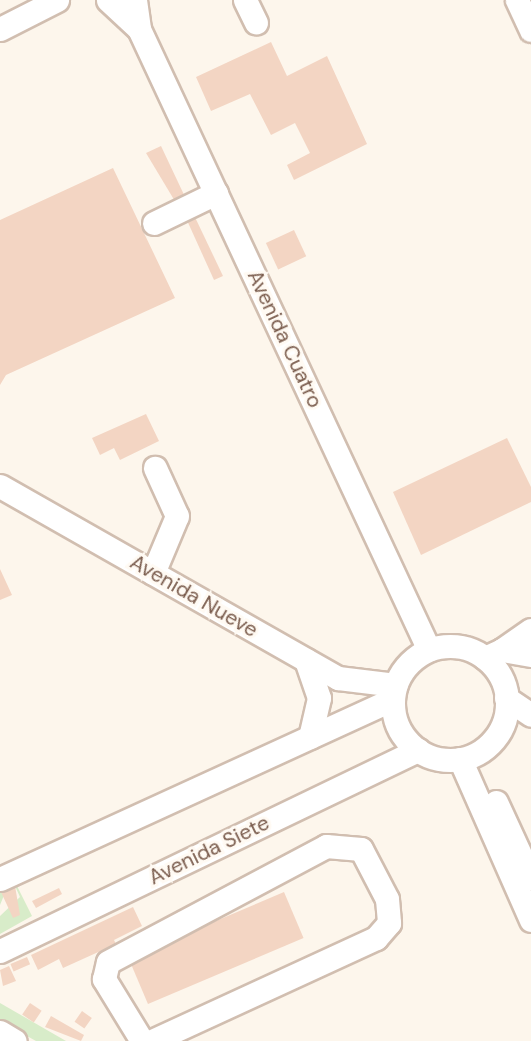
<!DOCTYPE html>
<html>
<head>
<meta charset="utf-8">
<style>
	body { margin:0 }
	#map { position:relative; width:531px; height:1041px; overflow:hidden; background:#fdf6ec; font-family:"DM Sans",sans-serif }
	div>[style] { position:absolute }
	[style*='--x'] { left:calc(var(--x)*1px); top:calc(var(--y)*1px); width:calc(var(--w)*1px); rotate:calc(var(--a)*1deg) }
	.green>* { inset:0; background:#d8ecc9 }
	.building>* { inset:0; background:#f3d5c3; transform-origin:0 0 }
	.roads { filter:drop-shadow(2px 0 #d1beb0) drop-shadow(-2px 0 #d1beb0) drop-shadow(0 2px #d1beb0) drop-shadow(0 -2px #d1beb0) }
	.minor>* { height:23px; margin:-11.5px; padding:0 11.5px; transform-origin:11.5px; border-radius:11.5px; background:#fff }
	.minor>.ring { margin:-11.5px; padding:0; box-sizing:content-box; background:none; border:23px solid #fff; border-radius:50% }
	span { translate:-50% -50%; white-space:nowrap; text-align:center; line-height:1.15; -webkit-text-stroke:6px #fffaf3; paint-order:stroke }
	.street-label { font-size:21px; color:#7a5c4d }
</style>
</head>
<body>
<div id="map">
	<div class="green">
		<div style="clip-path:polygon(16px 884px,32px 916px,0 934px,0 916px,20px 897px,15px 886px,7px 888px,0 905px,0 887px)"></div>
		<div style="clip-path:polygon(0 1003px,66px 1041px,36px 1041px,0 1021px)"></div>
	</div>
	<div class="building">
		<div style="clip-path:polygon(271px 42px,287px 76px,327px 56px,367px 144px,294px 180px,287px 165px,310px 153px,295px 123px,271px 135px,250px 94px,211px 111px,196px 77px)"></div>
		<div style="clip-path:polygon(161px 146px,186px 199px,176px 203px,146px 153px)"></div>
		<div style="clip-path:polygon(113px 168px,175px 298px,6px 375px,0 385px,0 220px)"></div>
		<div style="clip-path:polygon(193px 213px,223px 276px,214px 280px,185px 216px)"></div>
		<div style="left:294px;top:230px;width:29px;height:31px;rotate:65deg"></div>
		<div style="clip-path:polygon(146px 414px,159px 441px,120px 460px,114px 448px,100px 455px,92px 438px)"></div>
		<div style="clip-path:polygon(507px 438px,531px 487px,531px 502px,421px 555px,393px 492px)"></div>
		<div style="clip-path:polygon(0 569px,12px 595px,0 600px)"></div>
		<div style="clip-path:polygon(15px 886px,20px 915px,13px 918px,1px 892px)"></div>
		<div style="clip-path:polygon(59px 888px,62px 894px,36px 908px,32px 901px)"></div>
		<div style="left:284px;top:892px;width:50px;height:169px;rotate:67deg"></div>
		<div style="clip-path:polygon(133px 907px,142px 926px,114px 940px,116px 944px,63px 968px,59px 959px,38px 970px,31px 955px)"></div>
		<div style="left:27px;top:957px;width:8px;height:18px;rotate:67deg"></div>
		<div style="clip-path:polygon(9px 966px,16px 981px,3px 986px,0 970px)"></div>
		<div style="left:30px;top:1003px;width:14px;height:14px;rotate:34deg"></div>
		<div style="left:82px;top:1011px;width:12px;height:13px;rotate:35deg"></div>
		<div style="clip-path:polygon(51px 1016px,84px 1035px,81px 1041px,45px 1027px)"></div>
	</div>
	<div class="roads">
		<div class="minor">
			<div style="--x:108;--y:0;--w:42;--a:43.1"></div>
			<div style="--x:135;--y:0;--w:29;--a:82"></div>
			<div style="--x:139;--y:29;--w:685;--a:64.97"></div>
			<div style="--x:245;--y:0;--w:25;--a:64"></div>
			<div style="--x:517;--y:0;--w:33;--a:65"></div>
			<div style="--x:0;--y:29;--w:64;--a:-27"></div>
			<div style="--x:154;--y:223;--w:69;--a:-25.8"></div>
			<div style="--x:0;--y:486;--w:389;--a:29.6"></div>
			<div style="--x:338;--y:678;--w:58;--a:6.9"></div>
			<div style="--x:153;--y:573;--w:62;--a:-67.2"></div>
			<div style="--x:177;--y:516;--w:53;--a:-114.6"></div>
			<div class="ring" style="left:393px;top:646px;width:91px;height:91px"></div>
			<div style="--x:502;--y:650;--w:35;--a:-35"></div>
			<div style="--x:485;--y:658;--w:19;--a:-25"></div>
			<div style="--x:502;--y:650;--w:29;--a:10"></div>
			<div style="--x:306;--y:660;--w:40;--a:71.1"></div>
			<div style="--x:319;--y:698;--w:40;--a:103"></div>
			<div style="--x:506;--y:698;--w:30;--a:34"></div>
			<div style="--x:460;--y:759;--w:176;--a:66.2"></div>
			<div style="--x:496;--y:802;--w:84;--a:65.3"></div>
			<div style="--x:0;--y:879;--w:432;--a:-24.6"></div>
			<div style="--x:0;--y:951;--w:464;--a:-25.7"></div>
			<div style="--x:0;--y:1032;--w:17;--a:31"></div>
			<div style="--x:142;--y:1041;--w:73;--a:-121.5"></div>
			<div style="--x:104;--y:979;--w:17;--a:-77"></div>
			<div style="--x:108;--y:962;--w:247;--a:-28"></div>
			<div style="--x:326;--y:846;--w:35;--a:5"></div>
			<div style="--x:361;--y:849;--w:56;--a:62.5"></div>
			<div style="--x:387;--y:899;--w:24;--a:85"></div>
			<div style="--x:389;--y:923;--w:20;--a:131"></div>
			<div style="--x:376;--y:938;--w:247;--a:155.3"></div>
		</div>
	</div>
	<div class="street-label">
		<span style="left:285px;top:339px;rotate:65deg">Avenida Cuatro</span>
		<span style="left:194px;top:596px;rotate:30deg">Avenida Nueve</span>
		<span style="left:209px;top:850px;rotate:-26deg">Avenida Siete</span>
	</div>
</div>
</body>
</html>
